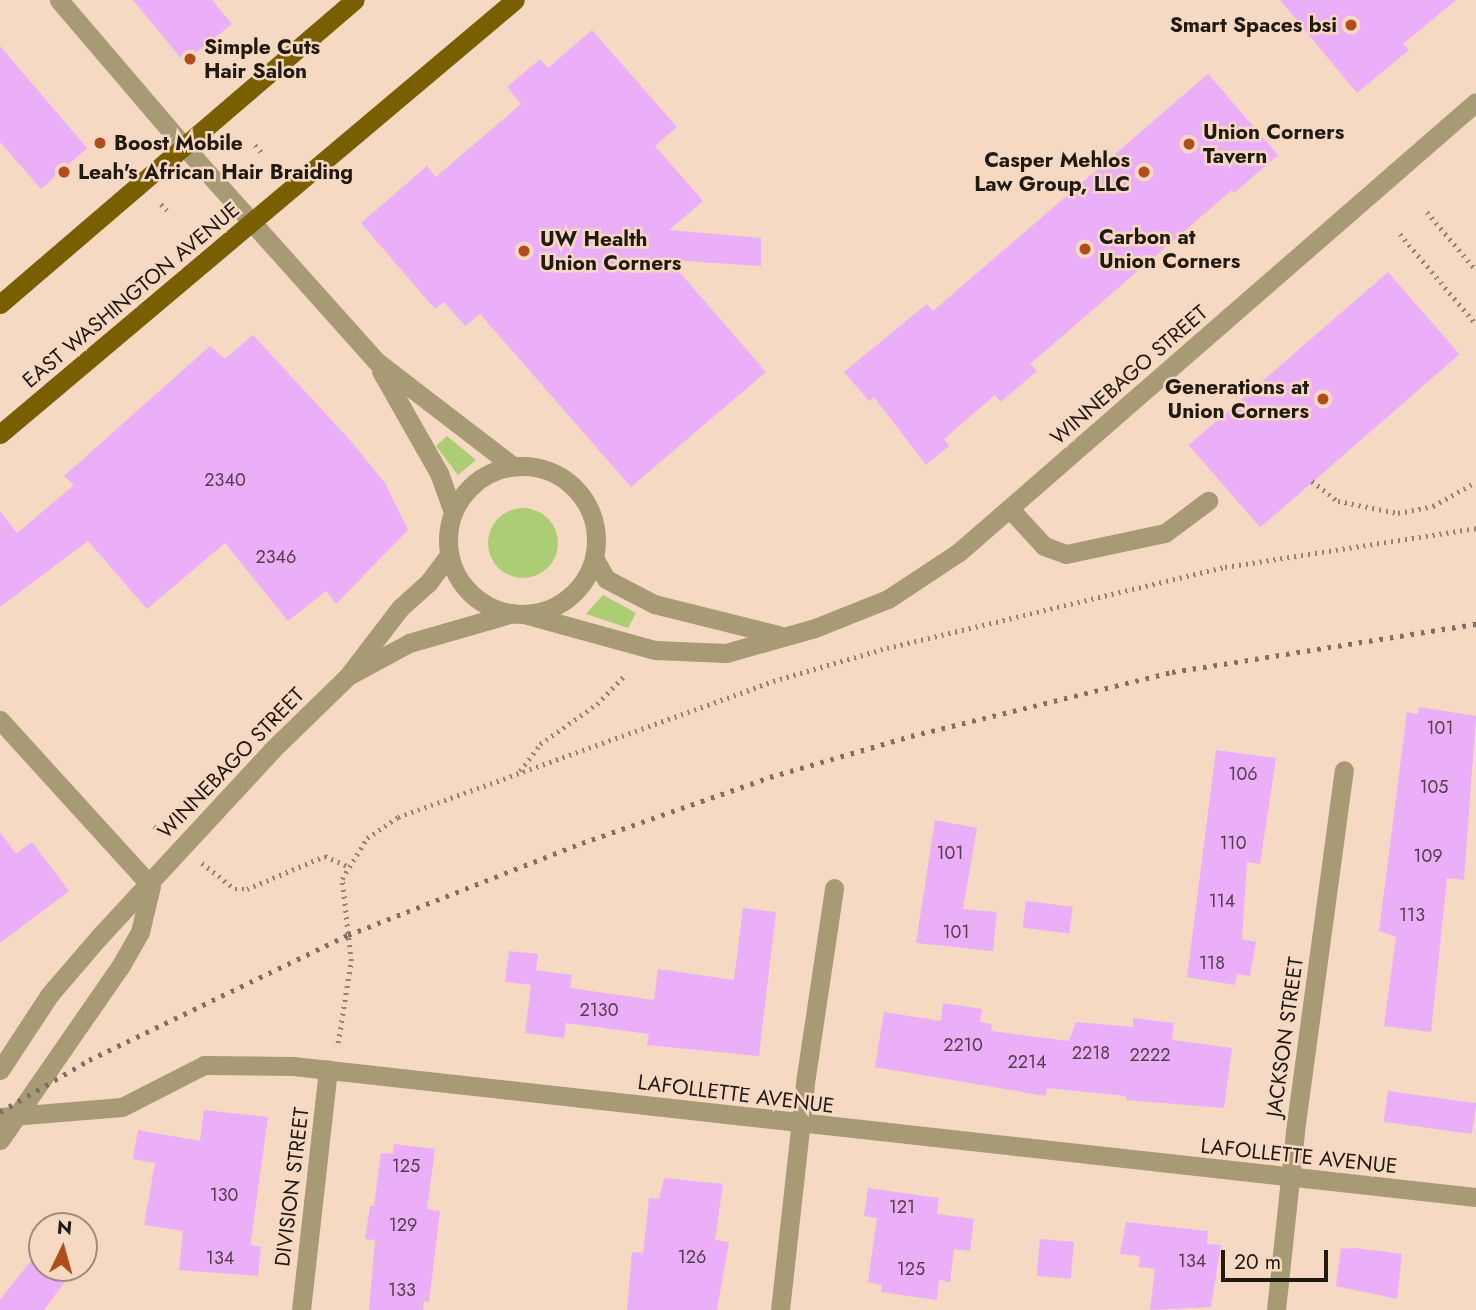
<!DOCTYPE html>
<html>
<head>
<meta charset="utf-8">
<style>
	body { margin:0 }
	#map { position:relative; width:1476px; height:1310px; overflow:hidden; background:#f5d9c3; font-family:Jost,sans-serif }
	div>[style] { position:absolute }
	[style*='--x'] { left:calc(var(--x)*1px); top:calc(var(--y)*1px); width:calc(var(--w)*1px); rotate:calc(var(--a)*1deg) }
	.green>* { inset:0; background:#adcd75 }
	.round { border-radius:50% }
	.building>* { inset:0; background:#ebaef8; transform-origin:0 0 }
	.path>* { height:4.5px; margin-top:-2.25px; transform-origin:0; background:repeating-linear-gradient(90deg,#978374 0 2px,transparent 0 7px) }
	.service>* { height:19px; margin:-9.5px; padding:0 9.5px; transform-origin:9.5px; border-radius:9.5px; background:#a89a74 }
	.minor>* { height:19px; margin:-9.5px; padding:0 9.5px; transform-origin:9.5px; border-radius:9.5px; background:#a89a74 }
	.tertiary>* { height:19px; margin:-9.5px; padding:0 9.5px; transform-origin:9.5px; border-radius:9.5px; background:#a89a74 }
	.tertiary>.ring { margin:-9.5px; padding:0; box-sizing:content-box; background:none; border:19px solid #a89a74; border-radius:50% }
	.primary>* { height:19px; margin:-9.5px; padding:0 9.5px; transform-origin:9.5px; border-radius:9.5px; background:#7a5f00 }
	.rail>* { height:5px; margin-top:-2.5px; transform-origin:0; background:repeating-linear-gradient(90deg,#816f61 0 3.5px,transparent 0 10.5px) }
	.dots>* { width:19px; height:19px; translate:-50% -50%; box-sizing:border-box; border:4px solid #f5d9c3; border-radius:50% }
	span { translate:-50% -50%; white-space:nowrap; text-align:center; line-height:1.15; -webkit-text-stroke:5px #f5d9c3; paint-order:stroke }
	.number-label { font-size:18px; color:#543e4b }
	.number-label span { -webkit-text-stroke-width:0 }
	.poi-label { font-size:21px; color:#221911; font-weight:700 }
	.right { translate:-100% -50%; text-align:right }
	.left { translate:0 -50%; text-align:left }
	.street-label { font-size:21px; color:#221911 }
	.north { position:absolute; left:28px; top:1212px; width:70px; height:70px; box-sizing:border-box; background:#f5d9c3; border:2px solid #a18c7c; border-radius:50%; rotate:5deg; font-size:19px; font-weight:700; line-height:28px; text-align:center; color:#221911 }
	.north::after { content:''; display:block; margin:auto; width:24px; height:32px; background:#b14c1d; clip-path:polygon(50% 0,100% 100%,50% 72%,0 100%) }
	.scale { position:absolute; left:1221px; top:1250px; width:107px; height:32px; box-sizing:border-box; border:4px solid #221911; border-top:0; padding-left:9px; font-size:21px; line-height:24px; white-space:nowrap; color:#221911; -webkit-text-stroke:5px #f5d9c3; paint-order:stroke }
</style>
</head>
<body>
<div id="map">
	<div class="green">
		<div style="clip-path:polygon(447px 436px,476px 460px,458px 475px,436px 446px)"></div>
		<div class="round" style="left:488px;top:508px;width:70px;height:70px"></div>
		<div style="clip-path:polygon(603px 595px,636px 613px,628px 628px,586px 614px)"></div>
	</div>
	<div class="building">
		<div style="clip-path:polygon(133px 0,212px 0,232px 24px,184px 62px)"></div>
		<div style="clip-path:polygon(1280px 0,1456px 0,1403px 44px,1409px 50px,1357px 93px)"></div>
		<div style="clip-path:polygon(592px 30px,677px 127px,655px 146px,703px 201px,669px 230px,761px 238px,761px 266px,669px 260px,766px 372px,631px 487px,480px 314px,465px 326px,444px 302px,435px 309px,361px 223px,427px 166px,436px 177px,521px 104px,507px 87px,540px 59px,548px 68px)"></div>
		<div style="clip-path:polygon(0 46px,87px 148px,41px 189px,0 142px)"></div>
		<div style="clip-path:polygon(1208px 74px,1278px 155px,1234px 193px,1232px 190px,1030px 364px,1037px 371px,1001px 402px,995px 395px,944px 439px,949px 446px,926px 465px,874px 397px,869px 401px,844px 372px,927px 304px,933px 311px)"></div>
		<div style="left:1388px;top:272px;width:109px;height:264px;rotate:49deg"></div>
		<div style="clip-path:polygon(253px 335px,350px 440px,385px 483px,408px 530px,336px 604px,326px 591px,288px 621px,225px 543px,147px 609px,88px 541px,0 607px,0 511px,17px 533px,74px 485px,64px 476px,210px 346px,225px 359px)"></div>
		<div style="clip-path:polygon(1419px 707px,1476px 716px,1464px 880px,1447px 878px,1431px 1032px,1384px 1026px,1396px 937px,1379px 931px,1407px 712px,1418px 714px)"></div>
		<div style="clip-path:polygon(1216px 750px,1276px 758px,1260px 864px,1247px 862px,1242px 939px,1256px 942px,1250px 976px,1237px 974px,1235px 985px,1187px 977px)"></div>
		<div style="clip-path:polygon(935px 820px,977px 828px,963px 909px,997px 912px,993px 951px,916px 943px)"></div>
		<div style="clip-path:polygon(0 832px,16px 854px,32px 842px,69px 891px,0 943px)"></div>
		<div style="left:1026px;top:901px;width:47px;height:27px;rotate:7deg"></div>
		<div style="clip-path:polygon(743px 908px,776px 912px,759px 1056px,647px 1045px,649px 1034px,566px 1023px,564px 1038px,525px 1033px,531px 985px,505px 982px,509px 951px,538px 954px,536px 970px,572px 975px,570px 988px,654px 1000px,658px 969px,734px 980px)"></div>
		<div style="clip-path:polygon(943px 1003px,982px 1009px,980px 1022px,992px 1024px,991px 1031px,1069px 1041px,1076px 1022px,1133px 1027px,1133px 1018px,1174px 1023px,1172px 1040px,1232px 1048px,1224px 1108px,1126px 1100px,1126px 1096px,1047px 1088px,1046px 1096px,875px 1067px,884px 1012px,941px 1021px)"></div>
		<div style="left:1388px;top:1091px;width:89px;height:31px;rotate:8deg"></div>
		<div style="clip-path:polygon(204px 1110px,268px 1117px,251px 1240px,251px 1245px,261px 1247px,258px 1276px,179px 1270px,183px 1231px,144px 1225px,155px 1163px,133px 1159px,138px 1130px,200px 1141px)"></div>
		<div style="clip-path:polygon(394px 1144px,435px 1149px,427px 1209px,440px 1211px,429px 1302px,424px 1301px,423px 1310px,369px 1310px,375px 1240px,365px 1239px,370px 1206px,374px 1206px,381px 1153px,393px 1154px)"></div>
		<div style="clip-path:polygon(664px 1178px,723px 1184px,715px 1240px,729px 1242px,717px 1310px,627px 1310px,632px 1252px,643px 1253px,649px 1198px,659px 1199px)"></div>
		<div style="clip-path:polygon(868px 1188px,939px 1198px,937px 1214px,974px 1219px,970px 1251px,954px 1249px,950px 1282px,939px 1280px,937px 1300px,881px 1292px,882px 1285px,868px 1282px,877px 1218px,864px 1216px)"></div>
		<div style="clip-path:polygon(1126px 1222px,1208px 1231px,1207px 1244px,1221px 1245px,1211px 1307px,1150px 1310px,1155px 1269px,1139px 1267px,1140px 1256px,1120px 1254px)"></div>
		<div style="left:1040px;top:1239px;width:34px;height:37px;rotate:5deg"></div>
		<div style="clip-path:polygon(42px 1247px,42px 1268px,75px 1268px,44px 1310px,0 1310px,0 1300px)"></div>
		<div style="clip-path:polygon(1354px 1248px,1402px 1254px,1397px 1299px,1336px 1286px,1341px 1249px)"></div>
	</div>
	<div class="path">
		<div style="--x:255;--y:145;--w:12;--a:48"></div>
		<div style="--x:161;--y:204;--w:11;--a:45"></div>
		<div style="--x:1427;--y:212;--w:76;--a:49.8"></div>
		<div style="--x:1400;--y:234;--w:118;--a:49.8"></div>
		<div style="--x:1312;--y:481;--w:33;--a:38"></div>
		<div style="--x:1338;--y:501;--w:61;--a:11.3"></div>
		<div style="--x:1398;--y:513;--w:36;--a:-11"></div>
		<div style="--x:1433;--y:506;--w:49;--a:-29.2"></div>
		<div style="--x:520;--y:771;--w:34;--a:-53"></div>
		<div style="--x:540;--y:744;--w:70;--a:-35.1"></div>
		<div style="--x:597;--y:704;--w:40;--a:-46"></div>
		<div style="--x:154;--y:826;--w:10;--a:37"></div>
		<div style="--x:202;--y:863;--w:42;--a:38.2"></div>
		<div style="--x:235;--y:889;--w:12;--a:0"></div>
		<div style="--x:247;--y:889;--w:85;--a:-22.9"></div>
		<div style="--x:325;--y:856;--w:24;--a:24"></div>
		<div style="--x:338;--y:1043;--w:83;--a:-81"></div>
		<div style="--x:351;--y:961;--w:82;--a:-96.3"></div>
		<div style="--x:342;--y:879;--w:48;--a:-58.6"></div>
		<div style="--x:367;--y:838;--w:37;--a:-34"></div>
		<div style="--x:398;--y:817;--w:406;--a:-19.9"></div>
		<div style="--x:780;--y:679;--w:111;--a:-16.2"></div>
		<div style="--x:887;--y:648;--w:348;--a:-13.5"></div>
		<div style="--x:1225;--y:567;--w:254;--a:-8.8"></div>
	</div>
	<div class="service">
		<div style="--x:1010;--y:509;--w:50;--a:47.4"></div>
		<div style="--x:1044;--y:546;--w:23;--a:20"></div>
		<div style="--x:1066;--y:554;--w:101;--a:-12"></div>
		<div style="--x:1165;--y:533;--w:54;--a:-36.7"></div>
	</div>
	<div class="minor">
		<div style="--x:59;--y:0;--w:189;--a:49.5"></div>
		<div style="--x:594;--y:558;--w:24;--a:60"></div>
		<div style="--x:606;--y:579;--w:54;--a:27.5"></div>
		<div style="--x:654;--y:604;--w:128;--a:14"></div>
		<div style="--x:524;--y:614;--w:136;--a:15.4"></div>
		<div style="--x:655;--y:650;--w:71;--a:2.4"></div>
		<div style="--x:726;--y:653;--w:92;--a:-15.7"></div>
		<div style="--x:815;--y:628;--w:79;--a:-21.7"></div>
		<div style="--x:888;--y:599;--w:85;--a:-33.5"></div>
		<div style="--x:959;--y:552;--w:685;--a:-41.04"></div>
		<div style="--x:0;--y:720;--w:224;--a:47.7"></div>
		<div style="--x:0;--y:1117;--w:122;--a:-4.7"></div>
		<div style="--x:122;--y:1107;--w:92;--a:-27.1"></div>
		<div style="--x:204;--y:1065;--w:89;--a:0.6"></div>
		<div style="--x:293;--y:1066;--w:1190;--a:6.32"></div>
		<div style="--x:301;--y:1310;--w:242;--a:-83.6"></div>
		<div style="--x:780;--y:1310;--w:235;--a:-83.7"></div>
		<div style="--x:806;--y:1076;--w:190;--a:-81.5"></div>
		<div style="--x:1276;--y:1310;--w:180;--a:-83.9"></div>
		<div style="--x:1295;--y:1131;--w:364;--a:-82.3"></div>
	</div>
	<div class="tertiary">
		<div style="--x:182;--y:144;--w:291;--a:48.2"></div>
		<div style="--x:376;--y:361;--w:173;--a:37.5"></div>
		<div style="--x:381;--y:371;--w:117;--a:60.4"></div>
		<div style="--x:439;--y:473;--w:41;--a:70.3"></div>
		<div class="ring" style="left:448px;top:466px;width:129px;height:129px"></div>
		<div style="--x:352;--y:674;--w:65;--a:-28.5"></div>
		<div style="--x:409;--y:643;--w:108;--a:-16.1"></div>
		<div style="--x:0;--y:1070;--w:91;--a:-56.7"></div>
		<div style="--x:50;--y:994;--w:75;--a:-49.3"></div>
		<div style="--x:99;--y:937;--w:256;--a:-47.2"></div>
		<div style="--x:273;--y:749;--w:105;--a:-44.2"></div>
		<div style="--x:348;--y:676;--w:86;--a:-52.6"></div>
		<div style="--x:400;--y:608;--w:38;--a:-42"></div>
		<div style="--x:428;--y:583;--w:35;--a:-53"></div>
		<div style="--x:0;--y:1140;--w:211;--a:-55.3"></div>
		<div style="--x:120;--y:967;--w:40;--a:-60.3"></div>
		<div style="--x:140;--y:932;--w:47;--a:-76.6"></div>
	</div>
	<div class="primary">
		<div style="--x:0;--y:304;--w:467;--a:-40.6"></div>
		<div style="--x:0;--y:434;--w:673;--a:-40.12"></div>
	</div>
	<div class="rail">
		<div style="--x:0;--y:1112;--w:103;--a:-30.3"></div>
		<div style="--x:89;--y:1060;--w:288;--a:-25.8"></div>
		<div style="--x:348;--y:935;--w:251;--a:-21.5"></div>
		<div style="--x:582;--y:843;--w:199;--a:-19.3"></div>
		<div style="--x:770;--y:777;--w:147;--a:-16.2"></div>
		<div style="--x:911;--y:736;--w:269;--a:-13.8"></div>
		<div style="--x:1172;--y:672;--w:308;--a:-9"></div>
	</div>
	<div class="dots">
		<div style="left:1351px;top:25px;background:#b14c1d"></div>
		<div style="left:190px;top:59px;background:#b14c1d"></div>
		<div style="left:100px;top:143px;background:#b14c1d"></div>
		<div style="left:1189px;top:144px;background:#b14c1d"></div>
		<div style="left:64px;top:172px;background:#b14c1d"></div>
		<div style="left:1144px;top:172px;background:#b14c1d"></div>
		<div style="left:1085px;top:249px;background:#b14c1d"></div>
		<div style="left:524px;top:251px;background:#b14c1d"></div>
		<div style="left:1323px;top:399px;background:#b14c1d"></div>
	</div>
	<div class="number-label">
		<span style="left:225px;top:480px">2340</span>
		<span style="left:276px;top:557px">2346</span>
		<span style="left:1440px;top:728px">101</span>
		<span style="left:1243px;top:774px">106</span>
		<span style="left:1434px;top:787px">105</span>
		<span style="left:1233px;top:843px">110</span>
		<span style="left:950px;top:853px">101</span>
		<span style="left:1428px;top:856px">109</span>
		<span style="left:1222px;top:901px">114</span>
		<span style="left:1412px;top:915px">113</span>
		<span style="left:956px;top:932px">101</span>
		<span style="left:1212px;top:963px">118</span>
		<span style="left:599px;top:1010px">2130</span>
		<span style="left:963px;top:1045px">2210</span>
		<span style="left:1091px;top:1053px">2218</span>
		<span style="left:1150px;top:1055px">2222</span>
		<span style="left:1027px;top:1062px">2214</span>
		<span style="left:406px;top:1166px">125</span>
		<span style="left:224px;top:1195px">130</span>
		<span style="left:902px;top:1207px">121</span>
		<span style="left:403px;top:1225px">129</span>
		<span style="left:692px;top:1257px">126</span>
		<span style="left:220px;top:1258px">134</span>
		<span style="left:1192px;top:1261px">134</span>
		<span style="left:911px;top:1269px">125</span>
		<span style="left:402px;top:1290px">133</span>
	</div>
	<div class="poi-label">
		<span class="right" style="left:1337px;top:25px">Smart Spaces bsi</span>
		<span class="left" style="left:204px;top:59px">Simple Cuts<br>Hair Salon</span>
		<span class="left" style="left:1203px;top:144px">Union Corners<br>Tavern</span>
		<span class="left" style="left:114px;top:143px">Boost Mobile</span>
		<span class="right" style="left:1130px;top:172px">Casper Mehlos<br>Law Group, LLC</span>
		<span class="left" style="left:78px;top:172px">Leah's African Hair Braiding</span>
		<span class="left" style="left:1099px;top:249px">Carbon at<br>Union Corners</span>
		<span class="left" style="left:540px;top:251px">UW Health<br>Union Corners</span>
		<span class="right" style="left:1309px;top:399px">Generations at<br>Union Corners</span>
	</div>
	<div class="street-label">
		<span style="left:131px;top:295px;rotate:-40deg">EAST WASHINGTON AVENUE</span>
		<span style="left:1129px;top:375px;rotate:-41deg">WINNEBAGO STREET</span>
		<span style="left:231px;top:763px;rotate:-46deg">WINNEBAGO STREET</span>
		<span style="left:1285px;top:1037px;rotate:-82deg">JACKSON STREET</span>
		<span style="left:736px;top:1094px;rotate:7deg">LAFOLLETTE AVENUE</span>
		<span style="left:1299px;top:1156px;rotate:6deg">LAFOLLETTE AVENUE</span>
		<span style="left:292px;top:1187px;rotate:-83deg">DIVISION STREET</span>
	</div>
	<div class="north">N</div>
	<div class="scale">20 m</div>
</div>
</body>
</html>
